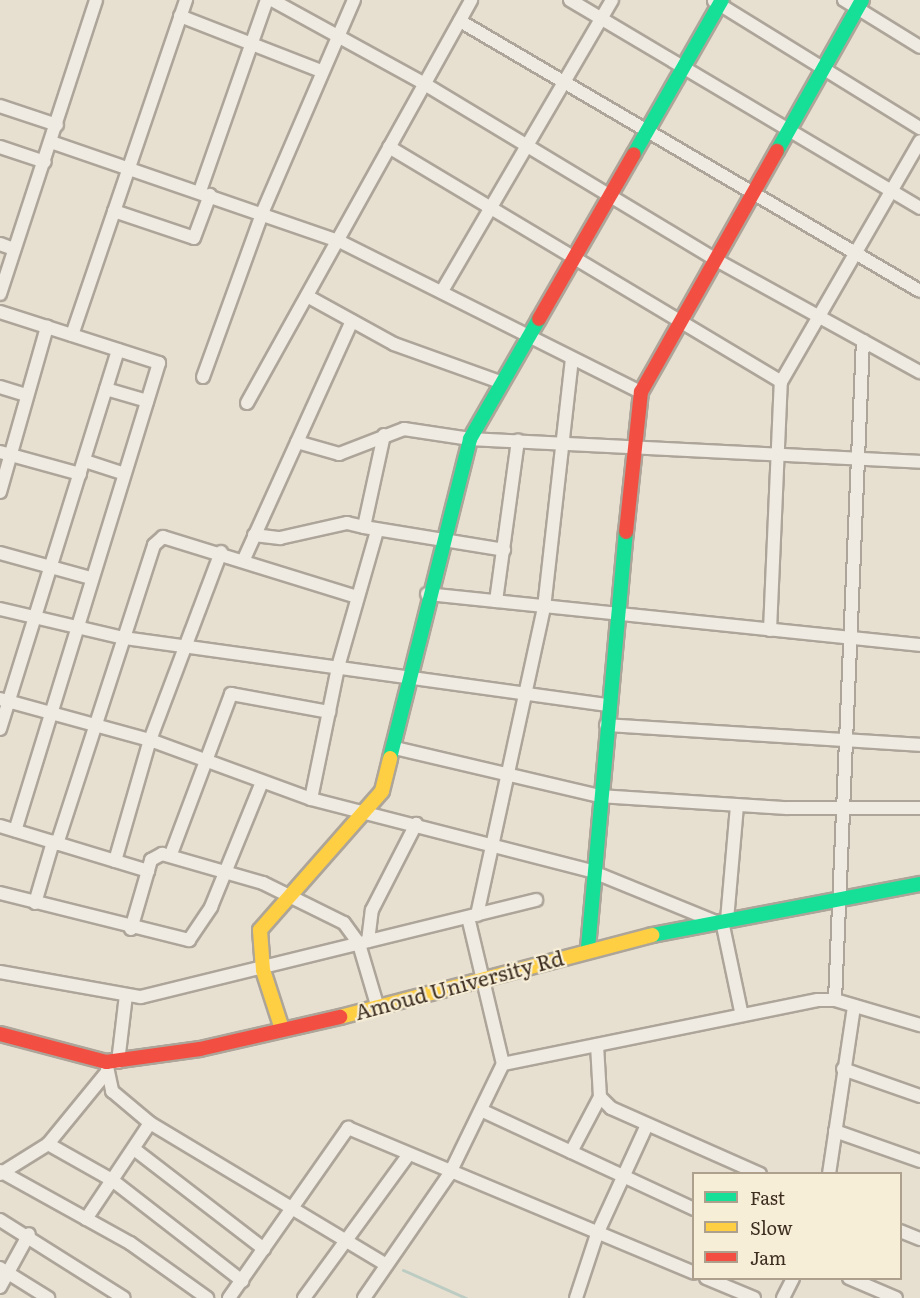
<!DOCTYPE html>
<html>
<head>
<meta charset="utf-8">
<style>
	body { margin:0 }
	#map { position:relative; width:920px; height:1298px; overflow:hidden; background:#e7e0d1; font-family:Literata,serif }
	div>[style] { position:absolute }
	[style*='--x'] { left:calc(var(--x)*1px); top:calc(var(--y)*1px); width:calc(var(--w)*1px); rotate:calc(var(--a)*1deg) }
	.stream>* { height:3px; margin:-1.5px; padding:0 1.5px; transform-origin:1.5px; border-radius:1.5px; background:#bcccc2 }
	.roads { filter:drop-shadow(2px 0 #ada599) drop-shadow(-2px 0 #ada599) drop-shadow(0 2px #ada599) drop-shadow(0 -2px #ada599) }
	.street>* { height:12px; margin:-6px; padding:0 6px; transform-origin:6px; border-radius:6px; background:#efebe3 }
	.fast>* { height:14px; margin:-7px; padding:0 7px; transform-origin:7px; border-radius:7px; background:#16e098 }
	.slow>* { height:14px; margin:-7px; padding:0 7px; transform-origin:7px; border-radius:7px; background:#ffcf43 }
	.jam>* { height:14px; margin:-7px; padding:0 7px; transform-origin:7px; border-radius:7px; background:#f24e42 }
	span { translate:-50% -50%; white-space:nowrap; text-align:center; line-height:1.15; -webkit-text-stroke:4.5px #f7eed8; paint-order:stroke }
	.street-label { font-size:21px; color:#3d2e20 }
	.legend { position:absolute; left:692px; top:1172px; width:210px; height:108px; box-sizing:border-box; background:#f7eed8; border:2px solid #ada18e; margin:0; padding:8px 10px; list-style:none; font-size:18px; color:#3d2e20 }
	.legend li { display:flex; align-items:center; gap:12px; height:30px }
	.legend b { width:30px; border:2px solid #ada18e }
</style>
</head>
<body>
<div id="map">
	<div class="stream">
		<div style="--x:403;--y:1270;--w:69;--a:24"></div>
	</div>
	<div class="roads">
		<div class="street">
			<div style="--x:272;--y:0;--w:172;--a:28.8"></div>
			<div style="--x:423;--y:83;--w:342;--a:31.1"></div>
			<div style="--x:716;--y:260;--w:233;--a:28.8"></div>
			<div style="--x:570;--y:0;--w:407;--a:30.7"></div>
			<div style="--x:844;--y:0;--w:89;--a:31.7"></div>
			<div style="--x:714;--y:1;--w:242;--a:31.7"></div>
			<div style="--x:180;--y:16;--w:151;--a:21.3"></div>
			<div style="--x:460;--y:21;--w:533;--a:30.41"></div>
			<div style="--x:0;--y:106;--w:60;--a:18.4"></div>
			<div style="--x:51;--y:142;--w:305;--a:19"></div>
			<div style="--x:339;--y:241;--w:338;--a:26.6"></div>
			<div style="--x:0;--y:147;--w:47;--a:18.4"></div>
			<div style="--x:389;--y:147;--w:457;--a:30.9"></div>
			<div style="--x:200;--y:191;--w:202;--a:-70.7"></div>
			<div style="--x:114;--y:211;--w:84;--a:18.6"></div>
			<div style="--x:194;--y:238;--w:46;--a:-69.6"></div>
			<div style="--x:0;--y:244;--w:15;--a:20"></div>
			<div style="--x:442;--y:291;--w:337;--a:-59.7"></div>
			<div style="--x:0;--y:294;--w:309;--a:-71.9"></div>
			<div style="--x:307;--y:296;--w:99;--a:28.9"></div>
			<div style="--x:394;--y:344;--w:113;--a:19.7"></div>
			<div style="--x:0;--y:312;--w:167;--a:17.8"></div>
			<div style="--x:159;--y:363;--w:489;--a:107.1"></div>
			<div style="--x:72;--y:335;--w:354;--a:-71.2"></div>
			<div style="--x:203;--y:377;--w:177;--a:-70.1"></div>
			<div style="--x:263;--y:211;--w:230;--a:-66.7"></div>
			<div style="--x:0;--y:387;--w:28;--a:17"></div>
			<div style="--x:106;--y:389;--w:43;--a:16.3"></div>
			<div style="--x:247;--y:403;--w:461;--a:-60.9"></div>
			<div style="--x:384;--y:435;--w:94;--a:102.3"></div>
			<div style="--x:364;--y:527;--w:142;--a:9.3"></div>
			<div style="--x:297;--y:442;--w:44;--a:15.9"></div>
			<div style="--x:339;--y:454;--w:70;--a:-21"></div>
			<div style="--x:404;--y:429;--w:67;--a:8.6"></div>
			<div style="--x:470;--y:439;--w:451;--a:2.9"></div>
			<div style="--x:0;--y:452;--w:83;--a:15.4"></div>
			<div style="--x:85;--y:461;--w:40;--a:18"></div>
			<div style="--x:0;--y:492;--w:172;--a:-74.1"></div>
			<div style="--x:254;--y:535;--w:26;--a:7"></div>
			<div style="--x:280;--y:538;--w:69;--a:-12.6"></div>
			<div style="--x:347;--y:523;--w:17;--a:13"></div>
			<div style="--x:0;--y:553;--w:94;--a:15.4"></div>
			<div style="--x:244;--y:559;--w:261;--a:-65.6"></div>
			<div style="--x:427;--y:594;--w:496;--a:5.9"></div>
			<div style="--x:496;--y:601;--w:162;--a:-82.2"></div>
			<div style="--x:0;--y:609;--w:127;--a:13.2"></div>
			<div style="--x:124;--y:638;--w:98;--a:-72.1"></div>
			<div style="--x:154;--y:545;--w:12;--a:-42"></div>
			<div style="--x:163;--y:537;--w:203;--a:17.2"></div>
			<div style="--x:770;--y:630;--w:248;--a:-87.5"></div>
			<div style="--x:781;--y:382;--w:278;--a:-60"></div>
			<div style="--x:0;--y:699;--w:156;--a:15.3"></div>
			<div style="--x:150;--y:740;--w:171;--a:20.1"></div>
			<div style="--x:311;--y:799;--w:289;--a:14.4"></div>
			<div style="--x:591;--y:871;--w:135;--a:22.2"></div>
			<div style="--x:606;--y:725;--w:315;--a:3.6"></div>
			<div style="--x:0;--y:729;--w:397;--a:-72.7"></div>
			<div style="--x:395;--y:748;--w:210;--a:13.2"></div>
			<div style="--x:599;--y:796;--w:188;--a:3.7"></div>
			<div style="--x:787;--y:808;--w:133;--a:0"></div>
			<div style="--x:311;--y:799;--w:135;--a:-78.4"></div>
			<div style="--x:338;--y:667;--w:141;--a:-74"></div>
			<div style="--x:0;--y:826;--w:155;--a:16.9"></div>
			<div style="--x:57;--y:844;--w:217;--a:-72"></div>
			<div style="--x:124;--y:638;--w:488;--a:7.9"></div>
			<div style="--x:171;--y:854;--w:171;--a:-69.4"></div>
			<div style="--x:231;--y:694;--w:100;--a:10.4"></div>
			<div style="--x:115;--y:861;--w:126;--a:-73.9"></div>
			<div style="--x:150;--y:740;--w:201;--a:-69.3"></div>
			<div style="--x:0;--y:893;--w:195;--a:14"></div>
			<div style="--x:189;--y:940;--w:40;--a:-56"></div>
			<div style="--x:211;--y:907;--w:135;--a:-67.8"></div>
			<div style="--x:35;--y:903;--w:64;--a:-73.6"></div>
			<div style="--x:477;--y:915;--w:314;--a:-77.7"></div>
			<div style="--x:544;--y:608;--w:250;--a:-83.6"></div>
			<div style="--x:727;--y:920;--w:114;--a:-85"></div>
			<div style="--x:722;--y:921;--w:92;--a:78.1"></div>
			<div style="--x:131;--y:929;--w:72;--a:-73.8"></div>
			<div style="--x:151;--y:860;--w:13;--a:-29"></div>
			<div style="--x:162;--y:854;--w:105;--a:16"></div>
			<div style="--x:263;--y:883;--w:90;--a:26.3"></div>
			<div style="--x:344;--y:923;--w:26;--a:54"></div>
			<div style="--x:359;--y:944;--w:67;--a:73.5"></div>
			<div style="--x:368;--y:941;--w:31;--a:-83"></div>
			<div style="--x:372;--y:910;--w:97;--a:-62.9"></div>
			<div style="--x:0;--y:972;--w:143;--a:10.1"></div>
			<div style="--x:141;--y:997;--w:407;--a:-13.8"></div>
			<div style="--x:835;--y:1000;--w:660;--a:-87.57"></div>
			<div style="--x:106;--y:1062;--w:30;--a:78"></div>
			<div style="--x:112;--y:1091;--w:50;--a:40.1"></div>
			<div style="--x:150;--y:1123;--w:274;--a:31"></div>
			<div style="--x:118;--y:1062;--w:67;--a:-83.2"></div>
			<div style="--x:503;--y:1064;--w:321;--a:-11.5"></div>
			<div style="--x:818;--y:1000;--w:17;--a:0"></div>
			<div style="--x:835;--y:1000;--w:89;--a:16.4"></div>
			<div style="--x:843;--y:1069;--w:82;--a:19.3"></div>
			<div style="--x:600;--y:1097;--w:16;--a:45"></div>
			<div style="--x:611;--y:1108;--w:163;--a:23.9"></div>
			<div style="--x:483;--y:1111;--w:233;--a:24.9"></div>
			<div style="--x:835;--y:1131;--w:90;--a:19.4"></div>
			<div style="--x:48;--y:1144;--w:73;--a:29.4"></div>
			<div style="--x:112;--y:1180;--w:165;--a:37.8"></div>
			<div style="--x:134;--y:1149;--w:164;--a:37.6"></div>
			<div style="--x:571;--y:1152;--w:62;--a:-62.2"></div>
			<div style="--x:600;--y:1097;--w:52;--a:-93.3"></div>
			<div style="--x:0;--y:1171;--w:149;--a:29"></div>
			<div style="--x:130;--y:1243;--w:95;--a:35.5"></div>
			<div style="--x:0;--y:1174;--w:57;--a:-32"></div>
			<div style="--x:48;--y:1144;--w:93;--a:-50.7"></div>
			<div style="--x:829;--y:1174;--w:170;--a:-81.5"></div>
			<div style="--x:86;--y:1219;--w:115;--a:-56.3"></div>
			<div style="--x:0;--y:1220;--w:146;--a:32.2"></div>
			<div style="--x:900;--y:1231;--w:22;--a:22"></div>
			<div style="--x:0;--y:1268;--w:57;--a:32"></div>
			<div style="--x:706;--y:1278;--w:52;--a:22.6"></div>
			<div style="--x:849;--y:1278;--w:51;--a:23.1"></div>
			<div style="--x:0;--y:1287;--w:60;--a:-61.3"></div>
			<div style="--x:229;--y:1298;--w:208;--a:-55"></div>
			<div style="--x:348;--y:1128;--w:375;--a:22.7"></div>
			<div style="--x:304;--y:1298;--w:178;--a:-53.9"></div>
			<div style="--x:364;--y:1298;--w:150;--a:-55.4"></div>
			<div style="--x:449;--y:1175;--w:123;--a:-64.1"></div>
			<div style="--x:503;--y:1064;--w:151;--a:-103.4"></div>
			<div style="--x:576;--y:1298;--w:67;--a:-71.8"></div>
			<div style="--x:597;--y:1234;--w:120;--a:-65.4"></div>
			<div style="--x:783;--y:1298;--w:22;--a:-63"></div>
		</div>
		<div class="fast">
			<div style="--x:777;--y:151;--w:173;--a:-60.6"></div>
			<div style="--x:634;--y:154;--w:177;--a:-60.3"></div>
			<div style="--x:390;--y:758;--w:329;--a:-75.9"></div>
			<div style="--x:470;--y:439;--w:138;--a:-60.1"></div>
			<div style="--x:652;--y:935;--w:273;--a:-10.8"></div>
			<div style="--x:588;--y:948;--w:418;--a:-84.8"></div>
		</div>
		<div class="slow">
			<div style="--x:340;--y:1017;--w:323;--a:-14.7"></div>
			<div style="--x:282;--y:1029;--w:62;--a:-107.9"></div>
			<div style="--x:263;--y:970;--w:40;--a:-94.3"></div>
			<div style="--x:260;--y:930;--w:185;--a:-48.7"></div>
			<div style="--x:382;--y:791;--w:34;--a:-76"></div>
		</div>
		<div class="jam">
			<div style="--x:539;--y:319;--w:190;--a:-60.1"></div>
			<div style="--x:626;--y:532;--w:141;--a:-83.9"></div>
			<div style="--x:641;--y:392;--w:277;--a:-60.6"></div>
			<div style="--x:0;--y:1034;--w:110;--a:14.8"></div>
			<div style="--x:106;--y:1062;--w:95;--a:-7.9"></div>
			<div style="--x:200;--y:1049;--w:144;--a:-12.9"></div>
		</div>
	</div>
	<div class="street-label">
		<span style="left:459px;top:984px;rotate:-15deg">Amoud University Rd</span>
	</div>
	<ul class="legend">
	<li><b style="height:8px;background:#16e098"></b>Fast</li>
	<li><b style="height:8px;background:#ffcf43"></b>Slow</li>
	<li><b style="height:8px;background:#f24e42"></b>Jam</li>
	</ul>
</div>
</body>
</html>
